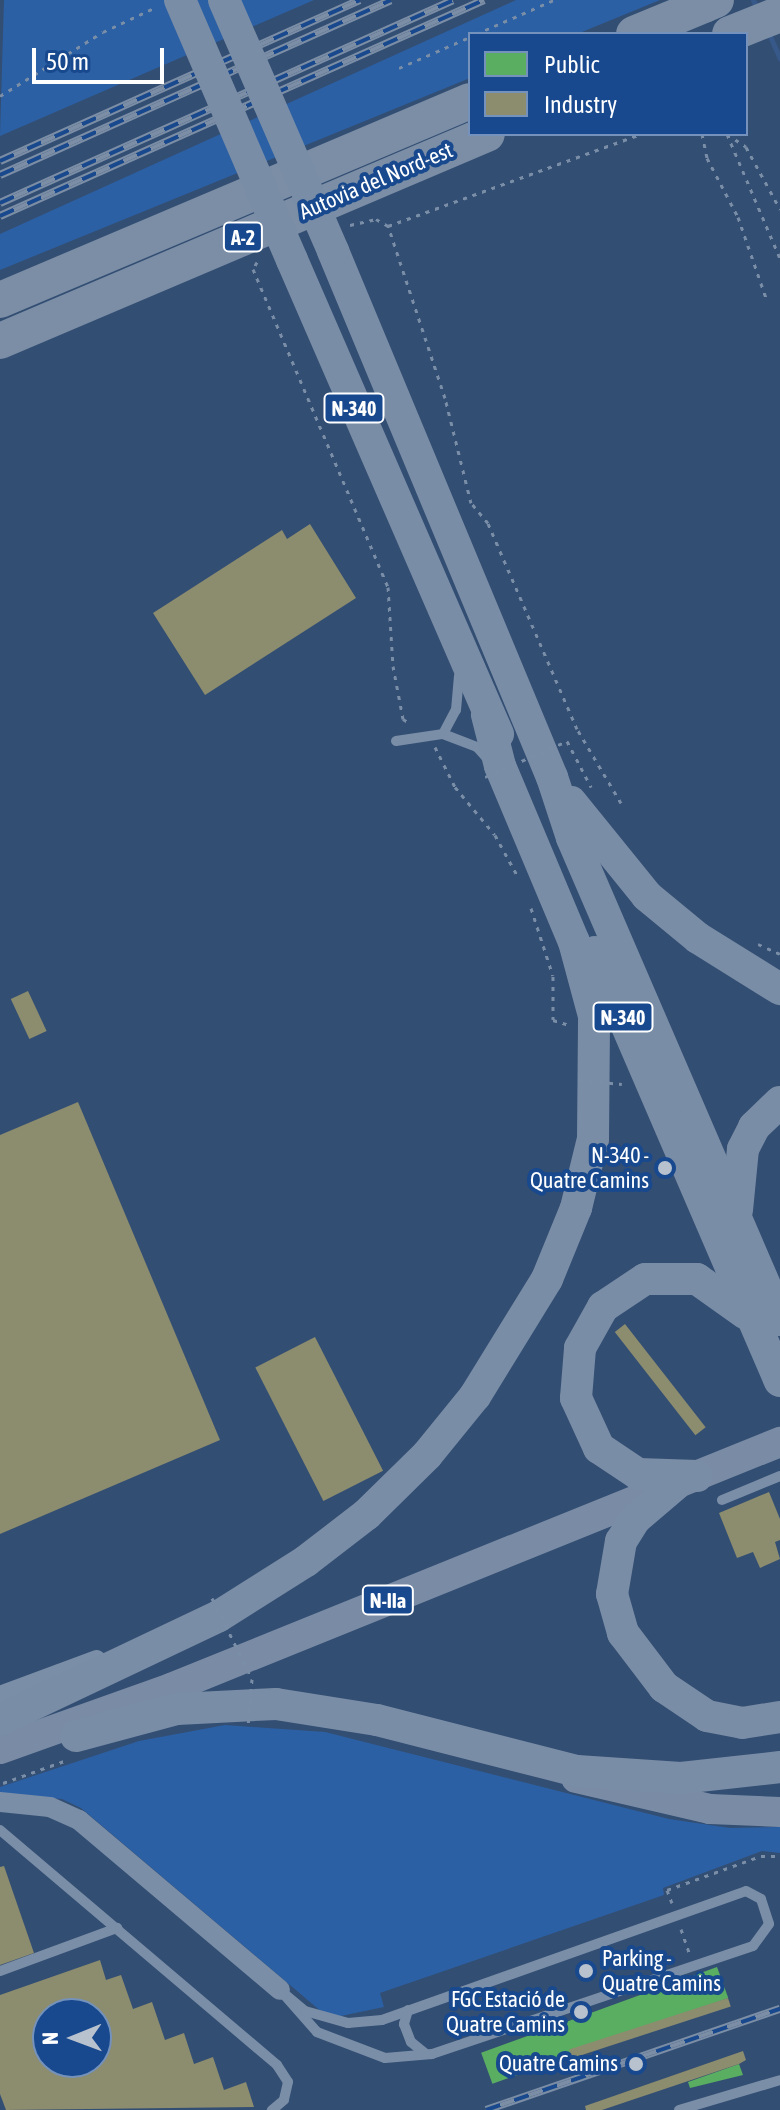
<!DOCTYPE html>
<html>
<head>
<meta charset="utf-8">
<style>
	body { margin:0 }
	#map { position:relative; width:780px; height:2110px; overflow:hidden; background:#334e73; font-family:"Asap Condensed",sans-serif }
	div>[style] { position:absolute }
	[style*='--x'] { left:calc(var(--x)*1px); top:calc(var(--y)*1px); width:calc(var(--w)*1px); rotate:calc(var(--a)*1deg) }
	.green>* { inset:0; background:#2c60a4 }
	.public>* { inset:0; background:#5aae61; transform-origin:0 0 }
	.industry>* { inset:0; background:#8c8c6e; transform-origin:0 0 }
	.stream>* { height:5px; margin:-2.5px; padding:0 2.5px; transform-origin:2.5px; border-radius:2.5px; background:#36598a }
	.path>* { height:3px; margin-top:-1.5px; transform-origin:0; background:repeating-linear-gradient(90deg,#7a8ea7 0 4px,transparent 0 10px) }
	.service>* { height:10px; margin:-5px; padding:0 5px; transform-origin:5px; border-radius:5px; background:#7a8ea7 }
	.minor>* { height:20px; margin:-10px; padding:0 10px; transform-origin:10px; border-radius:10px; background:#7a8ea7 }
	.primary>* { height:30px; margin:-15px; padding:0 15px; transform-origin:15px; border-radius:15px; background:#7a8ca5 }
	.trunk>* { height:32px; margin:-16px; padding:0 16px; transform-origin:16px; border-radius:16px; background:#7a8da6 }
	.motorway>* { height:36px; margin:-18px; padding:0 18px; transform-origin:18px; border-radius:18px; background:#7b8ea6 }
	.rail>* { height:8px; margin-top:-4px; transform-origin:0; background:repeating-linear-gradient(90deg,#18498e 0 15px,#7b8ea6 0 30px); box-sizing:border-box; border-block:2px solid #7b8ea6 }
	.path-bridge>* { height:3px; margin-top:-1.5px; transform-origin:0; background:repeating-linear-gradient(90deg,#7a8ea7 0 4px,transparent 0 10px) }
	.trunk-bridge>* { height:32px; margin:-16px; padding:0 16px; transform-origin:16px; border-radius:16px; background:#7a8da6 }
	.motorway-bridge>* { height:36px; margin:-18px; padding:0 18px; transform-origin:18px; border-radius:18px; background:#7b8ea6 }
	.dots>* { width:22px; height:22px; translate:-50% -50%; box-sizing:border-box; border:4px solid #18498e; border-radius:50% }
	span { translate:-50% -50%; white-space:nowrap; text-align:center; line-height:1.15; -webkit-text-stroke:8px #18498e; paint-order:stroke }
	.shield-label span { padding:2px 6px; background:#18498e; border:2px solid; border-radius:6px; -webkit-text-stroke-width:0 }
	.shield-label { font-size:20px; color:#fff; font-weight:700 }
	.street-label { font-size:22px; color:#fff }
	.poi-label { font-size:22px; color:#fff }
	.right { translate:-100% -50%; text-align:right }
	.left { translate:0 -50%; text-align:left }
	.legend { position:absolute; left:468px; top:32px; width:280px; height:104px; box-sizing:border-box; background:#18498e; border:2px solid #7492bb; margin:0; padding:10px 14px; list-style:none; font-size:24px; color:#fff }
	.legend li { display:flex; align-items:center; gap:16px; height:40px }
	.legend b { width:40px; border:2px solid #7492bb }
	.north { position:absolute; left:32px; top:1998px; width:80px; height:80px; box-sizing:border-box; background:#18498e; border:2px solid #7492bb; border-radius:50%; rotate:269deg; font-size:22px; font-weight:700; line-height:32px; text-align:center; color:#fff }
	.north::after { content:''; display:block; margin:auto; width:28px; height:36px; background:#b8c1ce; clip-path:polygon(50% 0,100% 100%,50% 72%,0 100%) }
	.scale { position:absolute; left:32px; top:48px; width:132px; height:36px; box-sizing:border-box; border:4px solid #fff; border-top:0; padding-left:10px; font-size:24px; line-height:28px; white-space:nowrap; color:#fff; -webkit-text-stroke:6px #18498e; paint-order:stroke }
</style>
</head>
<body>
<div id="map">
	<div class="green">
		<div style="clip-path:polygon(4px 0,314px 0,0 136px)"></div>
		<div style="clip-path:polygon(516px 0,660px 0,577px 34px,470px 34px,470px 78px,0 270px,0 234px)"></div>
		<div style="clip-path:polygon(225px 1725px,325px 1732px,669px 1819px,730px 1828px,780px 1827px,780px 1853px,762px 1851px,663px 1888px,664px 1895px,380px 1993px,384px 2007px,336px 2017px,323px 2013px,81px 1808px,62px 1799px,0 1795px,0 1787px,139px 1741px)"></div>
	</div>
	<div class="public">
		<div style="left:717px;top:1967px;width:33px;height:251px;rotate:70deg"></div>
		<div style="clip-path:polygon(739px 2064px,743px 2075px,690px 2088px,688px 2082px)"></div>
	</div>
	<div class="industry">
		<div style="clip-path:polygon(310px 524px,356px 598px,205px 695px,153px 613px,282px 530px,287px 539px)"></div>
		<div style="left:28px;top:991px;width:44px;height:19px;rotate:65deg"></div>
		<div style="clip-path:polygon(78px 1102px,220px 1440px,0 1534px,0 1135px)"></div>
		<div style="left:625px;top:1324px;width:131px;height:13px;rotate:52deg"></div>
		<div style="left:315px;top:1337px;width:150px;height:67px;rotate:63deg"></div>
		<div style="clip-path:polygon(769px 1492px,780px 1519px,780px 1540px,775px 1542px,780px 1559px,760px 1568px,753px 1552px,737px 1558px,719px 1513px)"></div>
		<div style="clip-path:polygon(4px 1866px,34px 1953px,0 1965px,0 1867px)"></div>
		<div style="clip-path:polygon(evenodd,100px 1960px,106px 1980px,121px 1975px,133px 2009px,152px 2002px,165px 2040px,184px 2033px,194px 2064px,213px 2057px,224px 2090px,246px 2082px,254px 2107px,6px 2110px,0 2094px,0 1995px,100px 1960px,48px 2014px,96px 2014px,96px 2062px,48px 2062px,48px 2014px)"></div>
		<div style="left:728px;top:1998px;width:9px;height:167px;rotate:72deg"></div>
		<div style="clip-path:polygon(743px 2051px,746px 2060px,739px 2064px,602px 2110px,586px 2110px,585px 2106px)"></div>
	</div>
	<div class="stream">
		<div style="--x:753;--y:0;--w:11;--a:63"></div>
		<div style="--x:769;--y:34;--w:27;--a:66"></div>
	</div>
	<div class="path">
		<div style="--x:476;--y:34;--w:85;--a:-23.6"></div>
		<div style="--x:399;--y:68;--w:77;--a:-23.6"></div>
		<div style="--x:0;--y:96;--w:121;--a:-31.9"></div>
		<div style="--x:103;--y:32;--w:59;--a:-25.3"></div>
		<div style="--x:702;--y:134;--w:25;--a:78"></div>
		<div style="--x:707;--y:158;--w:67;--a:62.3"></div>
		<div style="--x:738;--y:217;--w:86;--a:70.9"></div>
		<div style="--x:727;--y:134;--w:135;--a:66.9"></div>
		<div style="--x:727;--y:134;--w:23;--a:34"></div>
		<div style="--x:746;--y:147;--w:71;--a:61.3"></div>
		<div style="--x:350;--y:225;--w:27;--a:-13"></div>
		<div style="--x:376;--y:219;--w:14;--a:30"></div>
		<div style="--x:257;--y:262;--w:8;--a:120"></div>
		<div style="--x:253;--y:269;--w:345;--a:67"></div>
		<div style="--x:388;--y:587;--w:79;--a:86.4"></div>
		<div style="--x:393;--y:666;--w:54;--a:79.3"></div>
		<div style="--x:403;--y:719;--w:9;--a:32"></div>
		<div style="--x:567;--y:741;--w:52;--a:62.4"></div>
		<div style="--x:435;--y:747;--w:45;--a:63.4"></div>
		<div style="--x:455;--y:787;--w:62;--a:50.2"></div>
		<div style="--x:495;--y:835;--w:46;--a:61.2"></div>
		<div style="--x:621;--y:803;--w:86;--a:-120.7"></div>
		<div style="--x:577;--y:729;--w:224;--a:-113.4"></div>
		<div style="--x:488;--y:523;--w:26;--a:-130"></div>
		<div style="--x:471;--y:503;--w:108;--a:-103.9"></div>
		<div style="--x:445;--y:398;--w:181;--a:-108.3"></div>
		<div style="--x:388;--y:226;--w:269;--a:-20"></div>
		<div style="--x:531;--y:908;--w:71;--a:72.1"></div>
		<div style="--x:553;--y:976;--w:44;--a:90"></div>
		<div style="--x:553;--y:1020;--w:17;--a:17"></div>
		<div style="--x:758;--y:944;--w:24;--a:24"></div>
		<div style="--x:3;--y:1783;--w:68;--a:-19.8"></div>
		<div style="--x:672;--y:1903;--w:14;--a:-111"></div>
		<div style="--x:667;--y:1890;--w:100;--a:-19.9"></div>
		<div style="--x:761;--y:1856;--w:19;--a:0"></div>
		<div style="--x:681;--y:1929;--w:24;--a:71"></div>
	</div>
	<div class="service">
		<div style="--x:443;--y:734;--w:27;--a:-62"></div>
		<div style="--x:456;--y:710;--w:34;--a:-85"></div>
		<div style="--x:396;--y:741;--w:48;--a:-8.5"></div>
		<div style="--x:443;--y:734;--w:36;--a:21"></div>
		<div style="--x:477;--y:747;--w:13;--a:48"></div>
		<div style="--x:722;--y:1500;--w:63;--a:-22.5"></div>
		<div style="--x:0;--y:1830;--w:363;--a:40.3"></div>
		<div style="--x:277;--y:2065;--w:20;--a:57"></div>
		<div style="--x:288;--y:2082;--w:18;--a:103"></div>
		<div style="--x:284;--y:2100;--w:16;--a:140"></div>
		<div style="--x:746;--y:1891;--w:17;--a:28"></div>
		<div style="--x:761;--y:1899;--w:26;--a:72"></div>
		<div style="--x:769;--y:1924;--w:27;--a:126"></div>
		<div style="--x:753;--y:1946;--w:339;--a:161.4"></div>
		<div style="--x:432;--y:2054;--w:47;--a:175.1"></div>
		<div style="--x:385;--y:2058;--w:73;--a:-159.1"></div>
		<div style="--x:317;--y:2032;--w:56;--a:-131.4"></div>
		<div style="--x:280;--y:1990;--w:33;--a:40"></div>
		<div style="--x:305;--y:2011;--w:45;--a:15.6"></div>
		<div style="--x:348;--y:2023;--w:34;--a:-5"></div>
		<div style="--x:382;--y:2020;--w:386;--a:-19.5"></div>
		<div style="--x:0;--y:1971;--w:125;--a:-20.2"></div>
		<div style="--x:408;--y:2010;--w:15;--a:106"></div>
		<div style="--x:404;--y:2024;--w:19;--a:69"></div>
		<div style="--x:411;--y:2042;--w:19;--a:39"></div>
		<div style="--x:679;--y:2110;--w:105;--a:-16.5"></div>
	</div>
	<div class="minor">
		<div style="--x:0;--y:1696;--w:103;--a:-20.4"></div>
		<div style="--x:0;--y:1802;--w:50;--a:5.7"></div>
		<div style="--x:50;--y:1807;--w:32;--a:24"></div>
		<div style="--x:79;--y:1820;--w:263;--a:40.2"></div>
	</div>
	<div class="primary">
		<div style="--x:0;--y:1749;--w:182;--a:-19.6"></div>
		<div style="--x:171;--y:1688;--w:657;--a:-22"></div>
		<div style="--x:576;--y:1778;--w:138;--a:13"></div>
		<div style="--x:710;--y:1809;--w:70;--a:2.5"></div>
	</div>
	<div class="trunk">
		<div style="--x:333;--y:251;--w:570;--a:67.4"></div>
		<div style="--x:552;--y:777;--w:64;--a:71.8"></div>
		<div style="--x:572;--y:838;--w:525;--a:66.66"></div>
		<div style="--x:292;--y:260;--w:517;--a:66.51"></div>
		<div style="--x:571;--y:802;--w:121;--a:51"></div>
		<div style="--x:647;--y:896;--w:66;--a:39.5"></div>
		<div style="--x:698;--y:938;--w:97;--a:31.9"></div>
		<div style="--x:595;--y:952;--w:467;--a:66.7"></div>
		<div style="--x:737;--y:1210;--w:61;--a:-84.4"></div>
		<div style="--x:743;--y:1149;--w:25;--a:-63"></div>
		<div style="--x:754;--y:1127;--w:36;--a:-44"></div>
		<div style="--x:697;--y:1476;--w:59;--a:-178.1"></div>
		<div style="--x:638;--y:1474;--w:47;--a:-146.3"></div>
		<div style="--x:599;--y:1448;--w:55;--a:-114.7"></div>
		<div style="--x:576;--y:1398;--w:50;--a:-85.4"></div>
		<div style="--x:580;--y:1348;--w:47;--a:-60.7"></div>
		<div style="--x:603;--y:1307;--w:50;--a:-33.7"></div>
		<div style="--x:645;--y:1279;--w:52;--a:0"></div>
		<div style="--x:697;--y:1279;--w:60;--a:35.5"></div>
		<div style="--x:676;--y:1484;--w:54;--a:139.5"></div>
		<div style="--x:635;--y:1519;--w:26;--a:122"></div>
		<div style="--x:621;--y:1541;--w:54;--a:99.6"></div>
		<div style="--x:612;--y:1594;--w:41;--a:74.2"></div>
		<div style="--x:623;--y:1633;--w:68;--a:52.8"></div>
		<div style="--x:664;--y:1687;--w:52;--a:34"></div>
		<div style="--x:707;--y:1716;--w:36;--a:11"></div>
		<div style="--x:742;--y:1723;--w:38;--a:-9"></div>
		<div style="--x:0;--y:1720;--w:242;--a:-25.4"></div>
		<div style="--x:219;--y:1616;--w:103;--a:-32.3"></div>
		<div style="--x:306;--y:1561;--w:77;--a:-37.6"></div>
		<div style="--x:367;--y:1514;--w:84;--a:-44.5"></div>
		<div style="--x:427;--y:1455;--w:76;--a:-50.9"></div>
		<div style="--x:475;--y:1396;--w:137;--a:-58.4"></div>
		<div style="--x:547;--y:1279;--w:77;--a:-67.8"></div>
		<div style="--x:576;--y:1208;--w:71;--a:-76.2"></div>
		<div style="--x:593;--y:1139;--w:123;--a:-89.5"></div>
		<div style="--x:594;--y:1016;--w:77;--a:-105.1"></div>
		<div style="--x:574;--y:942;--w:191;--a:-112.8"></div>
		<div style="--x:500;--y:766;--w:53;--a:-104.3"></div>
		<div style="--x:76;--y:1736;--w:105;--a:-15"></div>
		<div style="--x:177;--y:1709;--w:99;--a:-2.9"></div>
		<div style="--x:276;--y:1704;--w:102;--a:9"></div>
		<div style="--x:377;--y:1720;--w:206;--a:14.3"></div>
		<div style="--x:577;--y:1771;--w:104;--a:3.9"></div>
		<div style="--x:681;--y:1778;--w:100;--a:-6.3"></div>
	</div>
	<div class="motorway">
		<div style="--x:634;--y:34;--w:76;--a:-22.5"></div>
		<div style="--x:730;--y:34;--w:54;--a:-21.8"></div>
		<div style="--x:0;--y:300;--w:510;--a:-22.95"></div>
		<div style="--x:0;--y:341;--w:529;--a:-23.03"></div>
	</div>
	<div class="rail">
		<div style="--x:0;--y:161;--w:394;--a:-24.1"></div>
		<div style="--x:0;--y:175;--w:428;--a:-24.1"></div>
		<div style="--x:0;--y:203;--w:496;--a:-24.1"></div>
		<div style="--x:0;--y:216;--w:530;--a:-24.05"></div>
		<div style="--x:486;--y:2110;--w:311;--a:-19"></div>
	</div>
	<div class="path-bridge">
		<div style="--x:485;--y:777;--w:90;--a:-23.7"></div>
		<div style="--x:579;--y:1080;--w:43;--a:5.3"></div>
		<div style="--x:212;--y:1598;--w:90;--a:63.7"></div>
		<div style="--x:252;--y:1679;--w:48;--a:94.8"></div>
	</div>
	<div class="trunk-bridge">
		<div style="--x:180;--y:0;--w:283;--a:66.7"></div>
		<div style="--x:224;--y:0;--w:274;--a:66.5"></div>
	</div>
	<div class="motorway-bridge">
		<div style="--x:704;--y:5;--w:13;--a:-23"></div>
	</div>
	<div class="dots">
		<div style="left:665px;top:1168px;background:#b8c1ce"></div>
		<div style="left:586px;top:1971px;background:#b8c1ce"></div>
		<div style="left:581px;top:2012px;background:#b8c1ce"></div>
		<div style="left:636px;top:2064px;background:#b8c1ce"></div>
	</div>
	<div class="shield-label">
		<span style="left:243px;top:237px">A-2</span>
		<span style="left:354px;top:408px">N-340</span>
		<span style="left:623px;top:1017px">N-340</span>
		<span style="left:388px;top:1600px">N-IIa</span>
	</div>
	<div class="street-label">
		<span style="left:376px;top:181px;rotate:-23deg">Autovia del Nord-est</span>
	</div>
	<div class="poi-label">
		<span class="right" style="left:649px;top:1168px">N-340 -<br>Quatre Camins</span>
		<span class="left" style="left:602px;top:1971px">Parking -<br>Quatre Camins</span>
		<span class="right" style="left:565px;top:2012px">FGC Estació de<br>Quatre Camins</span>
		<span class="right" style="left:618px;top:2064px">Quatre Camins</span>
	</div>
	<ul class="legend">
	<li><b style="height:22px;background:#5aae61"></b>Public</li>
	<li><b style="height:22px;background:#8c8c6e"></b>Industry</li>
	</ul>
	<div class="north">N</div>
	<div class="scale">50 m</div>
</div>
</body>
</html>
